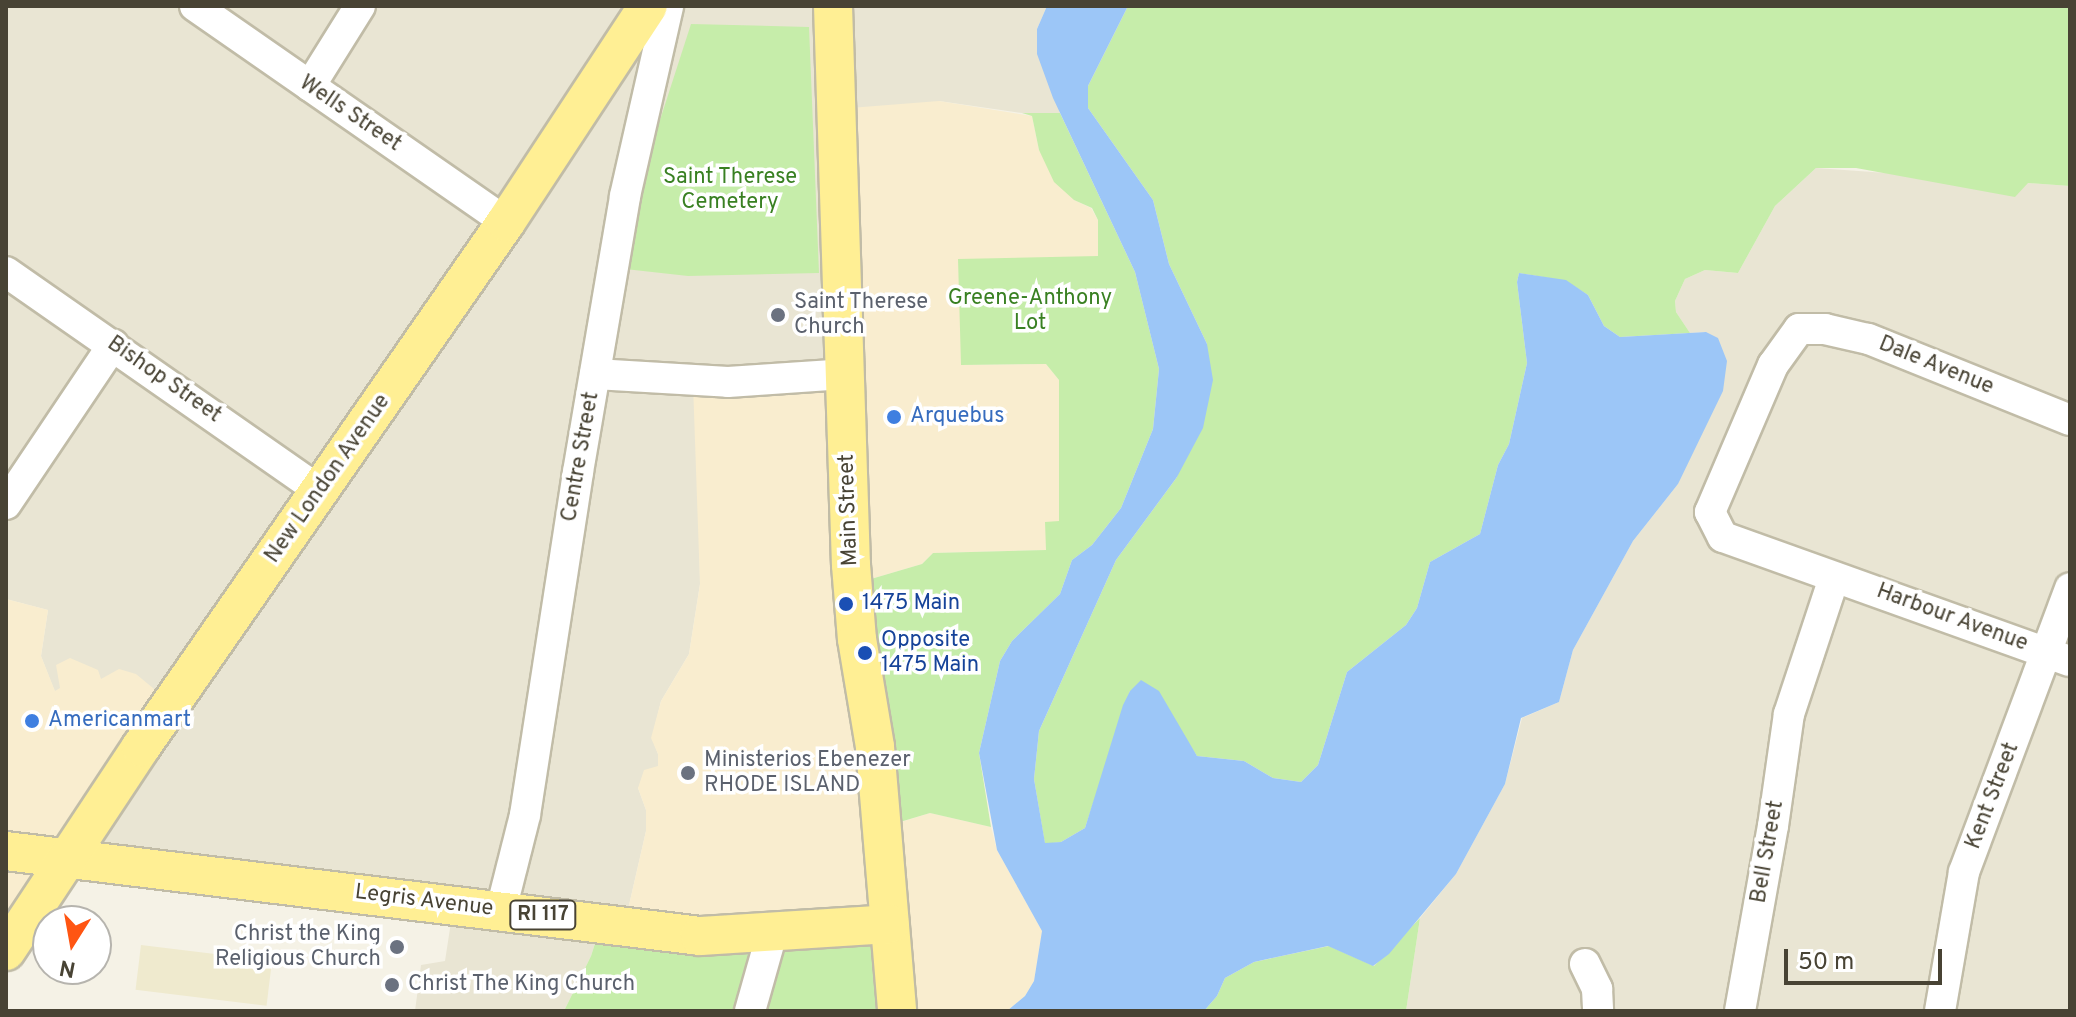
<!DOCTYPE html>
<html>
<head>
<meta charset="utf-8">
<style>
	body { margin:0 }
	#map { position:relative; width:2076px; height:1017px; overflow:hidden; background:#f5f2e6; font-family:Overpass,sans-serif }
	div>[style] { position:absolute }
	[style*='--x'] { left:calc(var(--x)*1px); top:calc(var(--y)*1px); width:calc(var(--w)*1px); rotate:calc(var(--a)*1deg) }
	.residential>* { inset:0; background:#e9e5d3 }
	.commercial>* { inset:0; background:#f9edcf }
	.education>* { inset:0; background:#efeace; transform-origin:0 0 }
	.green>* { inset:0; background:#c6edaa }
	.water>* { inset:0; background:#9cc6f7 }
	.roads { filter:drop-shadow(2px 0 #c1bca7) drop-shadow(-2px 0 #c1bca7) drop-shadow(0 2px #c1bca7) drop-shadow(0 -2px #c1bca7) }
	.minor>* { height:30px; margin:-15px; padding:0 15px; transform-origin:15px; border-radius:15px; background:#fff }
	.major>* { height:38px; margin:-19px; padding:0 19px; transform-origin:19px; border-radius:19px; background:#ffef94 }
	.dots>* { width:22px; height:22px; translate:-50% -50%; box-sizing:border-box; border:4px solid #fff; border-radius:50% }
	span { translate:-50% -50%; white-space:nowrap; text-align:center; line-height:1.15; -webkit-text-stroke:7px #fff; paint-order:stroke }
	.shield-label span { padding:2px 6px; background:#fff; border:2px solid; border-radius:6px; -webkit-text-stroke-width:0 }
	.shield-label { font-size:20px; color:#484334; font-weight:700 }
	.street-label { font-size:22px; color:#484334 }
	.park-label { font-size:22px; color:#398022 }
	.worship-label { font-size:22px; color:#5b616d }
	.left { translate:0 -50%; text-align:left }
	.right { translate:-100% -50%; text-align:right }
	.shop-label { font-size:22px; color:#366cbe }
	.transit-label { font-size:22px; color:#164399 }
	.frame { position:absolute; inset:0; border:8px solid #484334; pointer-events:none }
	.north { position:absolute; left:32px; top:905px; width:80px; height:80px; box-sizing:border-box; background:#fff; border:2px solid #b6b4ae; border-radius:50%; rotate:191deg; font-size:22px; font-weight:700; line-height:32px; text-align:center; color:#484334 }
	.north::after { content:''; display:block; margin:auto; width:28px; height:36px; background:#ff5512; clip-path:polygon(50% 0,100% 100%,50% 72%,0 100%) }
	.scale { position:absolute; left:1784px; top:949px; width:158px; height:36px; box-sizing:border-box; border:4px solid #484334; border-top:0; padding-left:10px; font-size:24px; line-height:28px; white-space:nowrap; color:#484334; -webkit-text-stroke:6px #fff; paint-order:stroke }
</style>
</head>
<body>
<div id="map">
	<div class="residential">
		<div style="clip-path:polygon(6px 6px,616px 6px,638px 19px,647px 6px,1047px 6px,1037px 29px,1060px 113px,1022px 113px,939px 101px,843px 367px,699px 513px,700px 584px,689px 654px,661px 701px,652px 738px,658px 754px,658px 766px,638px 788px,646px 810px,646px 831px,624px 927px,600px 928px,591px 956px,564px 1011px,415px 1011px,421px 965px,445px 961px,453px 909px,71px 858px,100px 680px,55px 692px,41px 656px,48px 610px,6px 599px)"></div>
		<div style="clip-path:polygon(1816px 168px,2070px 186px,2070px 1011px,1406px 1011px,1420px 918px,1456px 874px,1505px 784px,1522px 718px,1559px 702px,1573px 650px,1633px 541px,1678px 484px,1706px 332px,1690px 333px,1676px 312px,1675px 301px,1685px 279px,1705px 270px,1738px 273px,1775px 206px)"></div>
	</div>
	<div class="commercial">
		<div style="clip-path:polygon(939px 101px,1032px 116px,1039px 150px,1074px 200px,1091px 208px,1098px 220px,1098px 257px,961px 365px,1046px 364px,1059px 380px,1059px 521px,1047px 550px,933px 553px,922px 564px,871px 579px,901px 822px,930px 813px,991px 827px,997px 850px,1042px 931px,1034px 981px,1025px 996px,1007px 1011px,897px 1011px,624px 927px,646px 831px,646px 810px,638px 788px,644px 770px,658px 766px,658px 754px,651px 738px,661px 701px,689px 654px,700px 584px,693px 384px,841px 375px,837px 109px)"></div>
		<div style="clip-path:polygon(6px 599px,48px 610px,41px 656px,55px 691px,60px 688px,56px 665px,70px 658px,98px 670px,101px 679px,119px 669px,136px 674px,171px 703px,6px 950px)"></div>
	</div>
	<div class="education">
		<div style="left:141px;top:945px;width:132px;height:45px;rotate:7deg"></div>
	</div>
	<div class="green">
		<div style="clip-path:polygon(1128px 6px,2070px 6px,2070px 186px,2028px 183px,2015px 197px,1856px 168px,1816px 168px,1775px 206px,1738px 273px,1705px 270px,1685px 279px,1675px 301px,1676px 312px,1690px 333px,1620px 337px,1604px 326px,1588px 295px,1566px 281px,1519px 273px,1517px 282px,1527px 363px,1509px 444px,1498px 465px,1480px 534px,1430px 562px,1417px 608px,1406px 625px,1347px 672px,1318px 765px,1301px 782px,1273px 778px,1244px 761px,1197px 756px,1181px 732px,1130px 691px,1085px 828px,1061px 842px,1045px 844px,1034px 779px,1039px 731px,1116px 560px,1177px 477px,1207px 344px,1169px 264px,1153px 200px,1088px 108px,1088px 86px)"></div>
		<div style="clip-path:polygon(691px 24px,809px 27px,819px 273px,688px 276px,625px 269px,650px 151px)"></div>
		<div style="clip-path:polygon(1022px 113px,1060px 113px,1135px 272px,1159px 369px,1153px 429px,1121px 508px,1092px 545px,1072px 560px,1060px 594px,1012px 641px,1000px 661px,979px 753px,991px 827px,930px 813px,900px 822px,875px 644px,871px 579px,922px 564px,933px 553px,1046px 550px,1045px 522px,1059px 521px,1059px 380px,1046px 364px,961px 365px,958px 259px,1098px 256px,1098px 220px,1092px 208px,1074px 200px,1054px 182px,1039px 150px,1032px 116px)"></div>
		<div style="clip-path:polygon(1420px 918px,1406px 1011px,1204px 1011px,1217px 996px,1225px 978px,1254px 962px,1329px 946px,1374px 966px)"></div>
		<div style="clip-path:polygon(884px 927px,897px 1011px,564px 1011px,591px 956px,600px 928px)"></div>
	</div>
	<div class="water">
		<div style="clip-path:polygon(1047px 6px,1128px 6px,1088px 86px,1088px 108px,1153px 200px,1169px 264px,1207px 344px,1213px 380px,1203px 428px,1177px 477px,1116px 560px,1039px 731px,1034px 779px,1045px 843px,1061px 842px,1085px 828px,1123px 705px,1130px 691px,1141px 680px,1159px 691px,1197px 756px,1244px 761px,1273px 778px,1301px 782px,1318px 765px,1347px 672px,1406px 625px,1417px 608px,1430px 562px,1480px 534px,1498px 465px,1509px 444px,1527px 363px,1517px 282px,1519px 273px,1566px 280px,1588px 295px,1604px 326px,1620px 337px,1706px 332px,1718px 338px,1727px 361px,1723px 391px,1678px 484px,1633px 541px,1573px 650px,1559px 702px,1521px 718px,1505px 784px,1456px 874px,1389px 954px,1373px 966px,1328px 946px,1254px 962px,1225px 978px,1217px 996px,1204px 1011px,1007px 1011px,1025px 996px,1034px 981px,1042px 931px,997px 850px,979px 753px,1000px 661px,1012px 641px,1060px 594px,1072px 560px,1092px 545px,1121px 508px,1153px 429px,1159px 369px,1135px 272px,1053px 98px,1037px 54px,1037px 29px)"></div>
	</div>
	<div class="roads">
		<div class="minor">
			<div style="--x:195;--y:6;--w:379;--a:34.8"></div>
			<div style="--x:310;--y:86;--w:94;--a:-58"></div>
			<div style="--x:6;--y:272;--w:381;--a:34.9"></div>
			<div style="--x:595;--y:374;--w:133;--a:3.4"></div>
			<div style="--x:728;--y:382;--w:116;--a:-3.9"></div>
			<div style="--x:2070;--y:420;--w:218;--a:-158.1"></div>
			<div style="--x:1868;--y:339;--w:44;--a:-166.9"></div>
			<div style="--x:1825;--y:329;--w:26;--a:180"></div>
			<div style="--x:1799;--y:329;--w:44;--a:125.8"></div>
			<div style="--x:1773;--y:365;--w:160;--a:113.2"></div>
			<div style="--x:1710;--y:512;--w:28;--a:63"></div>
			<div style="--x:1723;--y:537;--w:368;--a:19.7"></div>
			<div style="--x:6;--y:504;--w:192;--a:-56.1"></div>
			<div style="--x:501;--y:910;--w:98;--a:-75.8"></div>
			<div style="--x:525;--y:815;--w:347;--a:-81.2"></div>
			<div style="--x:578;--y:472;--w:280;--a:-80.3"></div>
			<div style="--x:625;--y:196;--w:195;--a:-77.2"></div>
			<div style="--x:1585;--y:964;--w:28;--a:64"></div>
			<div style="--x:1597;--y:989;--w:22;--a:87"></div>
			<div style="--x:750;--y:1011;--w:81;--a:-74.2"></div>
			<div style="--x:1740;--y:1011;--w:188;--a:-79.9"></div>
			<div style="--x:1773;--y:826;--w:113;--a:-81.9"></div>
			<div style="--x:1789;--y:714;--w:143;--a:-71.7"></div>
			<div style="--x:1940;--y:1011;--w:141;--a:-80.2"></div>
			<div style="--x:1964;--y:872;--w:303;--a:-69.5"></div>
		</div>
		<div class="major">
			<div style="--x:833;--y:6;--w:559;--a:88.16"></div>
			<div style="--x:851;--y:565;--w:74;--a:85.4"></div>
			<div style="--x:857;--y:639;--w:109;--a:80.5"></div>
			<div style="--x:875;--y:747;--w:265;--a:85.2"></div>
			<div style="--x:6;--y:851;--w:699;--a:6.98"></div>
			<div style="--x:700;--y:936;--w:190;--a:-3.6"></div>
			<div style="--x:6;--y:951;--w:245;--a:-56.5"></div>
			<div style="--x:141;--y:747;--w:639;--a:-55.19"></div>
			<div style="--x:506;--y:222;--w:258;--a:-56.7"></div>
		</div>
	</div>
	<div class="dots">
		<div style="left:778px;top:315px;background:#6b7280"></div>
		<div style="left:894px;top:417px;background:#3f7fe0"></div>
		<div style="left:846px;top:604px;background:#1a4fb4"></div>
		<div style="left:865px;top:653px;background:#1a4fb4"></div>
		<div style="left:32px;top:721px;background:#3f7fe0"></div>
		<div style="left:688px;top:773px;background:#6b7280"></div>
		<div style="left:397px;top:947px;background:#6b7280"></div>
		<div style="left:392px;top:985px;background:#6b7280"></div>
	</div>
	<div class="shield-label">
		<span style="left:543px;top:915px">RI 117</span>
	</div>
	<div class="street-label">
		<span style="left:350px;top:114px;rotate:34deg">Wells Street</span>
		<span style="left:1936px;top:366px;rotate:22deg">Dale Avenue</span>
		<span style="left:164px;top:380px;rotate:35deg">Bishop Street</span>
		<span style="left:581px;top:457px;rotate:-80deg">Centre Street</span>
		<span style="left:328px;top:479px;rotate:-55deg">New London Avenue</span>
		<span style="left:849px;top:510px;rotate:-92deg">Main Street</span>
		<span style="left:1952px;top:618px;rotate:20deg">Harbour Avenue</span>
		<span style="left:1993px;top:796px;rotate:-69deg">Kent Street</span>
		<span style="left:1768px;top:852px;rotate:-80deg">Bell Street</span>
		<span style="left:424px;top:901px;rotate:7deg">Legris Avenue</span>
	</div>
	<div class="park-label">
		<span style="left:730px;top:190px">Saint Therese<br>Cemetery</span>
		<span style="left:1030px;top:311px">Greene-Anthony<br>Lot</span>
	</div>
	<div class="worship-label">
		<span class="left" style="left:794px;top:315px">Saint Therese<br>Church</span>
		<span class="left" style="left:704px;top:773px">Ministerios Ebenezer<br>RHODE ISLAND</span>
		<span class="right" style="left:381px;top:947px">Christ the King<br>Religious Church</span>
		<span class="left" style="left:408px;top:985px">Christ The King Church</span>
	</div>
	<div class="shop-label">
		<span class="left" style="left:910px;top:417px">Arquebus</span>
		<span class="left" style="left:48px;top:721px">Americanmart</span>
	</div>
	<div class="transit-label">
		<span class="left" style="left:862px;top:604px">1475 Main</span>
		<span class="left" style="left:881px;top:653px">Opposite<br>1475 Main</span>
	</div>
	<div class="frame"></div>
	<div class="north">N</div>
	<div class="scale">50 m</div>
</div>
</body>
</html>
